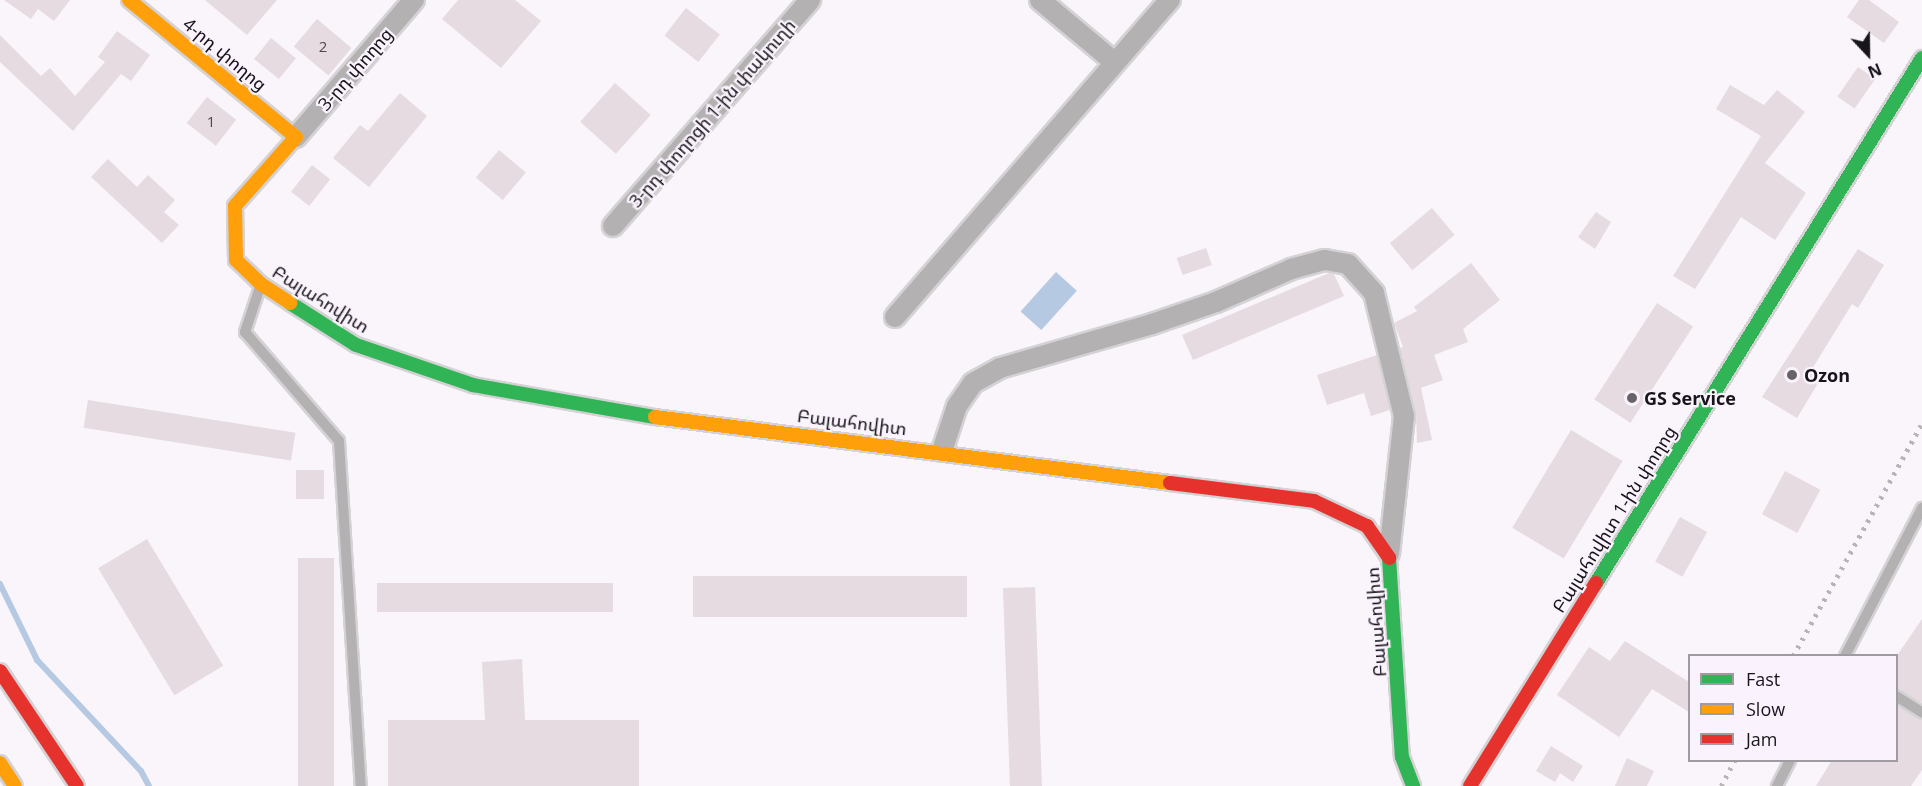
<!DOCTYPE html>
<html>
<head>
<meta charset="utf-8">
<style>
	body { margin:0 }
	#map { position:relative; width:1922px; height:786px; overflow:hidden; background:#f9f5fa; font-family:"Open Sans","Noto Sans Armenian",sans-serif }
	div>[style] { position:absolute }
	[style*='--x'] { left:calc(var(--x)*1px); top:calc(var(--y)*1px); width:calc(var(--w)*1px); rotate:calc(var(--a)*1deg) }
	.water>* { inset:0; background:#b6c9e2; transform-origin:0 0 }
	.stream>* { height:6px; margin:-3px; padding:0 3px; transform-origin:3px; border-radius:3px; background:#b6c9e2 }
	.building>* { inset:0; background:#e5dbe1; transform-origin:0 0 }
	.roads { filter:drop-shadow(2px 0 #d4d2d5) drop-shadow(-2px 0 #d4d2d5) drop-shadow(0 2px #d4d2d5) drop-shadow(0 -2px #d4d2d5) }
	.lane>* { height:10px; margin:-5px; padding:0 5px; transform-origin:5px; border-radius:5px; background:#b3b1b1 }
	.street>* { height:20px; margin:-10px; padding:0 10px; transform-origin:10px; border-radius:10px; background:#b3b1b1 }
	.fast>* { height:14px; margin:-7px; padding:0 7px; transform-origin:7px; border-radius:7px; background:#30b455 }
	.slow>* { height:14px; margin:-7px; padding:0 7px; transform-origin:7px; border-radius:7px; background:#ff9f0a }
	.jam>* { height:14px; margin:-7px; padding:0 7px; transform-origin:7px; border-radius:7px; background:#e5322d }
	.rail>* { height:4.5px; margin-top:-2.25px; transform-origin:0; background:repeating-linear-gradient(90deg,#b6b4b4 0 3px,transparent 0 9px) }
	.dots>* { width:16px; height:16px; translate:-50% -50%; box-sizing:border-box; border:3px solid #faf2fd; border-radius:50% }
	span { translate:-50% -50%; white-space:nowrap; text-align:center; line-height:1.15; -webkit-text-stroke:4.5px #faf2fd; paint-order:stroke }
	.number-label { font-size:15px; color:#4e4a4f }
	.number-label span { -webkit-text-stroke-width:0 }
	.street-label { font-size:18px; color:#18151a }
	.poi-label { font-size:18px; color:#18151a; font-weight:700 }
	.left { translate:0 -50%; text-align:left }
	.legend { position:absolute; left:1688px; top:654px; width:210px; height:108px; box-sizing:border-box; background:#faf2fd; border:2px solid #a09aa2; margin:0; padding:8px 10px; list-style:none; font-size:18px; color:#18151a }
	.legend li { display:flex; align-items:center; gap:12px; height:30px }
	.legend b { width:30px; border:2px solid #a09aa2 }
	.north { position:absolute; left:1838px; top:24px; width:60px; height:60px; -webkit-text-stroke:4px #faf2fd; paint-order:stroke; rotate:158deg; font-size:16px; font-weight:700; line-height:24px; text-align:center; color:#18151a }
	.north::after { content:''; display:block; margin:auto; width:21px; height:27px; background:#18151a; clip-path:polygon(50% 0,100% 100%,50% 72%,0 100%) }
</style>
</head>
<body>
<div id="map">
	<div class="water">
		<div style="left:1056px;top:272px;width:28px;height:53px;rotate:42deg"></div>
	</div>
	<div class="stream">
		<div style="--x:0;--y:584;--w:85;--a:64"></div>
		<div style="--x:37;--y:660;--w:152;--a:46.9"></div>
		<div style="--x:141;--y:771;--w:17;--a:62"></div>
	</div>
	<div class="building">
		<div style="clip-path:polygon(4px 0,70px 0,54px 21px,38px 9px,31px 19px)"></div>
		<div style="clip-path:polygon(205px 0,277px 0,247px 35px)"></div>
		<div style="clip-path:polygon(458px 0,515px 0,541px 21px,501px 68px,442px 19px)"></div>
		<div style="clip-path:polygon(1859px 0,1869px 0,1899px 22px,1884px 43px,1847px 17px)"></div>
		<div style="left:686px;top:8px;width:43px;height:35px;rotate:38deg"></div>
		<div style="left:317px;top:19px;width:45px;height:36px;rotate:40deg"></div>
		<div style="clip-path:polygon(117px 31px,150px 55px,131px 81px,121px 74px,73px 131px,0 62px,0 35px,41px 76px,50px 68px,75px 96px,105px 62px,98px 57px)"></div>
		<div style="left:271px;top:38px;width:32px;height:27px;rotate:39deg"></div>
		<div style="left:1858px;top:67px;width:21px;height:36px;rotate:35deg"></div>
		<div style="left:615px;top:83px;width:48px;height:52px;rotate:42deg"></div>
		<div style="clip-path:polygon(1730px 85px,1764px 105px,1777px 90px,1805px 112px,1765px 163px,1806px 193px,1775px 240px,1741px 217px,1695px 289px,1673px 276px,1761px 136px,1716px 109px)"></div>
		<div style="clip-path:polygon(400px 93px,427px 116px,369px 187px,333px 158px,360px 125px,368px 131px)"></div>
		<div style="left:207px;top:97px;width:37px;height:33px;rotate:38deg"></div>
		<div style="left:499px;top:150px;width:35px;height:36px;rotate:40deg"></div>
		<div style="clip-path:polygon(108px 159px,137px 187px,148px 175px,175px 200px,164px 212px,179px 225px,162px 243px,91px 177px)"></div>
		<div style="left:312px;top:165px;width:23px;height:34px;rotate:38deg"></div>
		<div style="left:1432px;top:208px;width:35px;height:55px;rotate:50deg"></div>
		<div style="clip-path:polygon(1596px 212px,1611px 222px,1595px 249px,1578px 237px)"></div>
		<div style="left:1206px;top:248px;width:18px;height:31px;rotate:71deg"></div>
		<div style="clip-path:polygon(1858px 249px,1884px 265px,1858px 308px,1852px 304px,1812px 369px,1823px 375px,1797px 418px,1762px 397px)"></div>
		<div style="clip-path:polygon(1471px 263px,1500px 300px,1463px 329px,1468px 342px,1434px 355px,1443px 380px,1421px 388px,1432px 440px,1417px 443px,1416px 413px,1400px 348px,1403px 347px,1394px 323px,1417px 311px,1414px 307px)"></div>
		<div style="clip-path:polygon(1329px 273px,1334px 274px,1344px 296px,1193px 360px,1182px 335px)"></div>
		<div style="left:1657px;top:303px;width:43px;height:115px;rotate:33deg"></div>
		<div style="clip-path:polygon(1377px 355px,1390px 410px,1371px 416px,1364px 393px,1327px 405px,1317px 375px)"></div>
		<div style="left:88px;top:400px;width:210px;height:28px;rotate:9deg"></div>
		<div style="left:1571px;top:430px;width:60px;height:114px;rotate:31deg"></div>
		<div style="left:296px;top:470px;width:28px;height:29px"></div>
		<div style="left:1785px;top:471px;width:40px;height:49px;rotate:28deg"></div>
		<div style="left:1680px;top:517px;width:31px;height:51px;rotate:29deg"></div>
		<div style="left:147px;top:539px;width:148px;height:57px;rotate:59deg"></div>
		<div style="left:298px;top:558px;width:36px;height:228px"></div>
		<div style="left:693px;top:576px;width:274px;height:41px"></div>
		<div style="left:613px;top:583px;width:29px;height:236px;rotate:90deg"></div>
		<div style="left:1035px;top:587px;width:199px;height:32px;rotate:88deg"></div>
		<div style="clip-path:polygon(1922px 619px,1922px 703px,1896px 689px,1896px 657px)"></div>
		<div style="clip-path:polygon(1625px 641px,1689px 682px,1689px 712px,1652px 689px,1619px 737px,1557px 695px,1589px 647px,1610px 661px)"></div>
		<div style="clip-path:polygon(522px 659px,525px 720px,639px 720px,639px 786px,388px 786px,388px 720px,485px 720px,482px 662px)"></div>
		<div style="clip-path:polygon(1896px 705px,1922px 719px,1922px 770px,1911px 786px,1816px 786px,1832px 760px,1896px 760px)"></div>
		<div style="clip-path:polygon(1551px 746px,1583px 766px,1573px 782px,1560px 773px,1555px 782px,1536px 771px)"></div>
		<div style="clip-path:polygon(1627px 758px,1654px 771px,1647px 786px,1615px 786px)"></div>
	</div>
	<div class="roads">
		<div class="lane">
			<div style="--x:261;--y:284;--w:51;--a:108.4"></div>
			<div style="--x:245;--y:332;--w:144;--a:49.2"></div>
			<div style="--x:339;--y:441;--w:346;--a:86.4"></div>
			<div style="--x:1845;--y:656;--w:167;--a:-62.5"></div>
			<div style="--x:1896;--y:696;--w:31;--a:32"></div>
			<div style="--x:1777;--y:786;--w:29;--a:-63"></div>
		</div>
		<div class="street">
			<div style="--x:1040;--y:0;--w:95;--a:39.9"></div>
			<div style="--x:296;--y:137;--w:181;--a:-49.3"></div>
			<div style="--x:613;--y:226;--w:300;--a:-48.9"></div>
			<div style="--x:895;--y:317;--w:420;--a:-49.1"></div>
			<div style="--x:942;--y:451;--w:47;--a:-71.6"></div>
			<div style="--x:957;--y:406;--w:28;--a:-55"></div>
			<div style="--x:973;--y:383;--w:31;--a:-29"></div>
			<div style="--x:1000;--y:368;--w:158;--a:-16.1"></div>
			<div style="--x:1152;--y:324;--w:68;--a:-19"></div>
			<div style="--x:1216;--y:302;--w:82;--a:-23.7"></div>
			<div style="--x:1291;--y:269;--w:35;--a:-15"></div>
			<div style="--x:1325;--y:260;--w:23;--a:10"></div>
			<div style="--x:1348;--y:264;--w:39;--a:48"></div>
			<div style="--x:1374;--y:293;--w:127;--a:76.3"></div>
			<div style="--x:1404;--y:416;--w:138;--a:96.2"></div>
		</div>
		<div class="fast">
			<div style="--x:290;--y:303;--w:78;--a:32.5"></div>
			<div style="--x:356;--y:345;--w:124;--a:18.9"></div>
			<div style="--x:473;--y:385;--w:185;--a:10"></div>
			<div style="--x:1389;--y:558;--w:199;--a:86.3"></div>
			<div style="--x:1402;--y:757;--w:31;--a:69"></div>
			<div style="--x:1596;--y:583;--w:618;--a:-58.16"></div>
		</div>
		<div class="slow">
			<div style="--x:129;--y:0;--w:216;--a:39.4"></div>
			<div style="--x:296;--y:137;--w:92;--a:131.5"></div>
			<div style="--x:235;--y:206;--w:54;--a:88.9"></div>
			<div style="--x:236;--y:260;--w:35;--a:44"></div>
			<div style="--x:261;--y:284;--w:35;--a:33"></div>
			<div style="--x:655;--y:417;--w:519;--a:7.3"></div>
			<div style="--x:0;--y:763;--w:27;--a:57"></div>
		</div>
		<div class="jam">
			<div style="--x:1170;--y:483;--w:145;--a:7.1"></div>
			<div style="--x:1314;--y:501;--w:59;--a:25.3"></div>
			<div style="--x:1367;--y:526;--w:39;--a:55"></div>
			<div style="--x:0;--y:671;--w:138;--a:56.2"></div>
			<div style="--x:1470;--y:786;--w:239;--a:-58.2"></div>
		</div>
	</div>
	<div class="rail">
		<div style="--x:1793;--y:656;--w:266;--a:-61"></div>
		<div style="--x:1721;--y:786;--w:30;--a:-62"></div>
	</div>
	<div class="dots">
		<div style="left:1792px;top:375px;background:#676368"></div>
		<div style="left:1632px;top:398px;background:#676368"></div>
	</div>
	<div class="number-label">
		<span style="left:323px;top:47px">2</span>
		<span style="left:211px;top:122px">1</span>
	</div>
	<div class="street-label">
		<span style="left:225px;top:54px;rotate:40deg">4-րդ փողոց</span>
		<span style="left:355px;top:69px;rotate:-49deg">3-րդ փողոց</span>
		<span style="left:712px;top:113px;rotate:-49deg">3-րդ փողոցի 1-ին փակուղի</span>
		<span style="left:321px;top:299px;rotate:32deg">Բալահովիտ</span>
		<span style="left:852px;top:422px;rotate:7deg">Բալահովիտ</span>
		<span style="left:1614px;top:519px;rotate:-58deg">Բալահովիտ 1-ին փողոց</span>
		<span style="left:1376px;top:622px;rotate:-94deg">Բալահովիտ</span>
	</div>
	<div class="poi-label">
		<span class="left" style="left:1804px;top:375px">Ozon</span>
		<span class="left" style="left:1644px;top:398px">GS Service</span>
	</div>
	<ul class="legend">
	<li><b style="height:8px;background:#30b455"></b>Fast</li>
	<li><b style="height:8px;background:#ff9f0a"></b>Slow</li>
	<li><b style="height:8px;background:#e5322d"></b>Jam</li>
	</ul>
	<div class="north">N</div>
</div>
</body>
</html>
